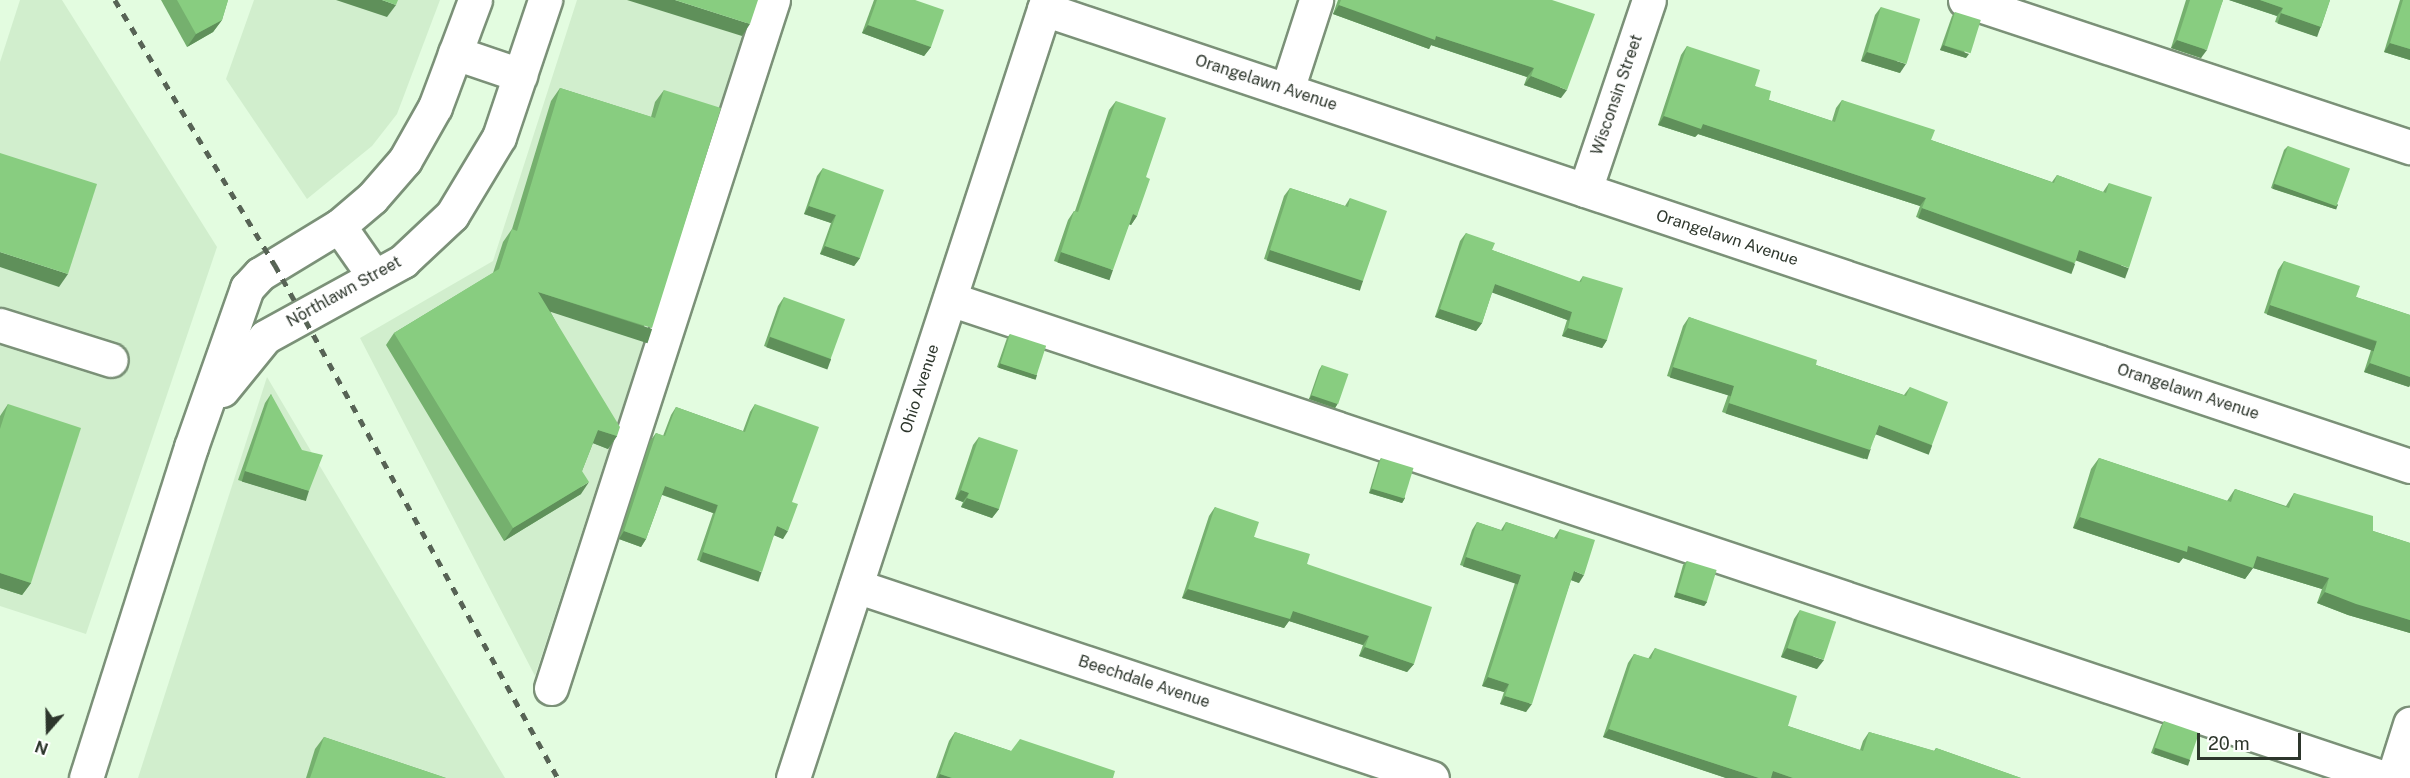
<!DOCTYPE html>
<html>
<head>
<meta charset="utf-8">
<style>
	body { margin:0 }
	#map { position:relative; width:2410px; height:778px; overflow:hidden; background:#e3fce0; font-family:"Public Sans",sans-serif }
	div>[style] { position:absolute }
	[style*='--x'] { left:calc(var(--x)*1px); top:calc(var(--y)*1px); width:calc(var(--w)*1px); rotate:calc(var(--a)*1deg) }
	.built>* { inset:0; background:#d1eecd }
	.roads { filter:drop-shadow(2px 0 #7b9178) drop-shadow(-2px 0 #7b9178) drop-shadow(0 2px #7b9178) drop-shadow(0 -2px #7b9178) }
	.minor>* { height:33px; margin:-16.5px; padding:0 16.5px; transform-origin:16.5px; border-radius:16.5px; background:#fff }
	.rail>* { height:4.5px; margin-top:-2.25px; transform-origin:0; background:repeating-linear-gradient(90deg,#576355 0 8px,transparent 0 16px) }
	.wall>* { inset:0; background:#75b06e }
	.shaded-wall>* { inset:0; background:#5f905a; transform-origin:0 0 }
	.building>* { inset:0; background:#88cd80; transform-origin:0 0 }
	span { translate:-50% -50%; white-space:nowrap; text-align:center; line-height:1.15; -webkit-text-stroke:6px #fff; paint-order:stroke }
	.street-label { font-size:16px; color:#2d362c }
	.north { position:absolute; left:18px; top:700px; width:60px; height:60px; -webkit-text-stroke:4px #fff; paint-order:stroke; rotate:200deg; font-size:16px; font-weight:700; line-height:24px; text-align:center; color:#2d362c }
	.north::after { content:''; display:block; margin:auto; width:21px; height:27px; background:#2d362c; clip-path:polygon(50% 0,100% 100%,50% 72%,0 100%) }
	.scale { position:absolute; left:2197px; top:733px; width:104px; height:27px; box-sizing:border-box; border:3px solid #2d362c; border-top:0; padding-left:8px; font-size:18px; line-height:21px; white-space:nowrap; color:#2d362c; -webkit-text-stroke:4px #fff; paint-order:stroke }
</style>
</head>
<body>
<div id="map">
	<div class="built">
		<div style="clip-path:polygon(20px 0,62px 0,217px 247px,86px 634px,0 606px,0 62px)"></div>
		<div style="clip-path:polygon(254px 0,440px 0,397px 114px,372px 146px,307px 199px,226px 79px)"></div>
		<div style="clip-path:polygon(577px 0,755px 0,535px 676px,360px 338px,493px 261px)"></div>
		<div style="clip-path:polygon(267px 377px,505px 778px,138px 778px)"></div>
	</div>
	<div class="roads">
		<div class="minor">
			<div style="--x:1965;--y:0;--w:469;--a:18.3"></div>
			<div style="--x:1044;--y:9;--w:1440;--a:18.5"></div>
			<div style="--x:455;--y:53;--w:69;--a:18.7"></div>
			<div style="--x:1287;--y:90;--w:95;--a:-72.1"></div>
			<div style="--x:1585;--y:190;--w:200;--a:-71.4"></div>
			<div style="--x:339;--y:226;--w:61;--a:55"></div>
			<div style="--x:950;--y:299;--w:1512;--a:18.47"></div>
			<div style="--x:0;--y:325;--w:116;--a:17.5"></div>
			<div style="--x:222;--y:390;--w:68;--a:-50.9"></div>
			<div style="--x:265;--y:337;--w:158;--a:-28.8"></div>
			<div style="--x:403;--y:261;--w:67;--a:-43.2"></div>
			<div style="--x:452;--y:215;--w:91;--a:-58.9"></div>
			<div style="--x:499;--y:137;--w:145;--a:-71.4"></div>
			<div style="--x:856;--y:586;--w:607;--a:18.43"></div>
			<div style="--x:551;--y:688;--w:723;--a:-72.12"></div>
			<div style="--x:86;--y:778;--w:347;--a:-72.4"></div>
			<div style="--x:191;--y:447;--w:169;--a:-70.6"></div>
			<div style="--x:247;--y:288;--w:19;--a:-47"></div>
			<div style="--x:260;--y:274;--w:92;--a:-31.3"></div>
			<div style="--x:339;--y:226;--w:43;--a:-40.3"></div>
			<div style="--x:372;--y:198;--w:50;--a:-49"></div>
			<div style="--x:405;--y:160;--w:61;--a:-60.5"></div>
			<div style="--x:435;--y:107;--w:114;--a:-69.5"></div>
			<div style="--x:793;--y:778;--w:818;--a:-71.92"></div>
			<div style="--x:2393;--y:778;--w:57;--a:-72.5"></div>
		</div>
	</div>
	<div class="rail">
		<div style="--x:115;--y:0;--w:310;--a:58.9"></div>
		<div style="--x:275;--y:265;--w:586;--a:61.12"></div>
	</div>
	<div class="wall">
		<div style="clip-path:polygon(161px 0,228px 0,222px 20px,213px 32px,187px 47px)"></div>
		<div style="clip-path:polygon(874px 0,915px 0,931px 47px,924px 56px,862px 33px)"></div>
		<div style="clip-path:polygon(1338px 0,1552px 0,1561px 98px,1524px 85px,1527px 77px,1431px 45px,1429px 49px,1333px 14px)"></div>
		<div style="clip-path:polygon(2186px 0,2223px 0,2201px 58px,2171px 48px)"></div>
		<div style="clip-path:polygon(2229px 0,2330px 0,2321px 27px,2315px 36px,2275px 22px,2277px 16px)"></div>
		<div style="clip-path:polygon(2400px 0,2410px 0,2410px 60px,2384px 52px)"></div>
		<div style="clip-path:polygon(1881px 7px,1900px 73px,1861px 61px,1875px 15px)"></div>
		<div style="clip-path:polygon(1955px 12px,1966px 58px,1940px 50px,1952px 16px)"></div>
		<div style="clip-path:polygon(1687px 46px,1755px 86px,1769px 100px,1832px 121px,1836px 108px,1842px 100px,1931px 140px,2052px 182px,2057px 175px,2103px 192px,2109px 183px,2123px 277px,2076px 260px,2069px 271px,1916px 217px,1920px 206px,1698px 134px,1695px 137px,1658px 125px,1681px 55px)"></div>
		<div style="clip-path:polygon(560px 88px,651px 117px,655px 102px,664px 90px,643px 341px,550px 311px,617px 436px,608px 449px,593px 443px,582px 471px,581px 494px,504px 541px,386px 345px,394px 333px,493px 273px,503px 242px,512px 229px,551px 101px)"></div>
		<div style="clip-path:polygon(1116px 101px,1146px 177px,1137px 216px,1131px 225px,1129px 224px,1107px 279px,1054px 261px,1068px 220px,1074px 211px,1075px 211px,1109px 110px)"></div>
		<div style="clip-path:polygon(2288px 146px,2338px 205px,2335px 209px,2271px 188px,2284px 150px)"></div>
		<div style="clip-path:polygon(823px 168px,860px 258px,854px 266px,820px 254px,831px 223px,804px 214px,817px 176px)"></div>
		<div style="clip-path:polygon(1290px 188px,1345px 206px,1350px 198px,1363px 281px,1357px 290px,1264px 259px,1284px 196px)"></div>
		<div style="clip-path:polygon(1466px 233px,1492px 250px,1579px 282px,1583px 276px,1607px 340px,1602px 348px,1562px 336px,1567px 320px,1492px 292px,1482px 323px,1476px 331px,1435px 317px,1460px 241px)"></div>
		<div style="clip-path:polygon(2284px 261px,2356px 297px,2410px 315px,2410px 385px,2409px 387px,2364px 372px,2371px 350px,2264px 313px,2278px 270px)"></div>
		<div style="clip-path:polygon(784px 297px,831px 359px,825px 368px,764px 346px,778px 306px)"></div>
		<div style="clip-path:polygon(1689px 317px,1816px 365px,1904px 395px,1910px 387px,1932px 445px,1926px 453px,1876px 434px,1864px 459px,1722px 412px,1728px 395px,1667px 376px,1683px 326px)"></div>
		<div style="clip-path:polygon(1010px 334px,1034px 379px,997px 367px,1007px 338px)"></div>
		<div style="clip-path:polygon(1322px 365px,1338px 403px,1335px 408px,1309px 399px,1319px 370px)"></div>
		<div style="clip-path:polygon(271px 394px,303px 500px,238px 480px,265px 403px)"></div>
		<div style="clip-path:polygon(8px 404px,31px 583px,22px 595px,0 588px,0 416px)"></div>
		<div style="clip-path:polygon(755px 404px,792px 502px,783px 539px,774px 535px,756px 580px,697px 560px,713px 513px,662px 495px,646px 539px,641px 547px,619px 539px,650px 441px,656px 433px,663px 436px,671px 415px,676px 407px,743px 431px,750px 412px)"></div>
		<div style="clip-path:polygon(979px 437px,999px 509px,992px 518px,961px 507px,963px 502px,955px 499px,973px 445px)"></div>
		<div style="clip-path:polygon(1381px 458px,1405px 498px,1402px 503px,1369px 493px,1378px 463px)"></div>
		<div style="clip-path:polygon(2099px 458px,2227px 501px,2235px 489px,2286px 506px,2294px 493px,2373px 531px,2410px 543px,2410px 633px,2348px 615px,2317px 603px,2322px 589px,2253px 568px,2245px 579px,2183px 558px,2179px 563px,2073px 528px,2091px 469px)"></div>
		<div style="clip-path:polygon(1215px 507px,1254px 537px,1307px 564px,1414px 664px,1407px 672px,1359px 656px,1363px 645px,1289px 621px,1284px 628px,1182px 598px,1209px 516px)"></div>
		<div style="clip-path:polygon(1477px 522px,1501px 530px,1506px 522px,1554px 538px,1560px 529px,1579px 583px,1571px 580px,1526px 712px,1500px 704px,1504px 692px,1482px 686px,1515px 583px,1460px 565px,1472px 530px)"></div>
		<div style="clip-path:polygon(1687px 561px,1707px 602px,1704px 606px,1674px 597px,1683px 565px)"></div>
		<div style="clip-path:polygon(1800px 610px,1817px 669px,1781px 657px,1794px 619px)"></div>
		<div style="clip-path:polygon(1655px 648px,1788px 726px,1860px 750px,1863px 741px,1869px 732px,1934px 751px,1936px 748px,2021px 778px,1726px 778px,1603px 737px,1628px 663px,1634px 654px,1648px 659px)"></div>
		<div style="clip-path:polygon(2164px 721px,2190px 760px,2187px 765px,2151px 753px,2161px 726px)"></div>
		<div style="clip-path:polygon(955px 732px,1011px 751px,1113px 778px,936px 778px,949px 741px)"></div>
		<div style="clip-path:polygon(324px 737px,446px 778px,306px 778px,315px 749px)"></div>
	</div>
	<div class="shaded-wall">
		<div style="clip-path:polygon(336px 0,382px 0,396px 5px,387px 17px)"></div>
		<div style="clip-path:polygon(627px 0,675px 0,750px 24px,742px 36px)"></div>
		<div style="clip-path:polygon(2229px 0,2260px 0,2283px 8px,2277px 16px)"></div>
		<div style="clip-path:polygon(1339px 5px,1436px 36px,1534px 68px,1527px 77px,1431px 45px,1429px 49px,1333px 14px)"></div>
		<div style="left:2281px;top:13px;width:42px;height:11px;rotate:19deg"></div>
		<div style="clip-path:polygon(222px 20px,213px 32px,187px 47px,196px 34px)"></div>
		<div style="clip-path:polygon(868px 25px,931px 47px,924px 56px,862px 33px)"></div>
		<div style="clip-path:polygon(2177px 40px,2207px 50px,2201px 58px,2171px 48px)"></div>
		<div style="clip-path:polygon(2390px 43px,2410px 49px,2410px 60px,2384px 52px)"></div>
		<div style="clip-path:polygon(1943px 45px,1969px 54px,1966px 58px,1940px 50px)"></div>
		<div style="clip-path:polygon(1867px 52px,1906px 64px,1900px 73px,1861px 61px)"></div>
		<div style="clip-path:polygon(1531px 76px,1567px 90px,1561px 98px,1524px 85px)"></div>
		<div style="clip-path:polygon(1664px 116px,1703px 124px,1926px 198px,1920px 206px,1698px 134px,1695px 137px,1658px 125px)"></div>
		<div style="left:2274px;top:184px;width:67px;height:5px;rotate:18deg"></div>
		<div style="clip-path:polygon(809px 206px,836px 215px,831px 223px,804px 214px)"></div>
		<div style="left:1922px;top:208px;width:163px;height:11px;rotate:20deg"></div>
		<div style="clip-path:polygon(1133px 214px,1137px 216px,1131px 225px,1126px 223px)"></div>
		<div style="clip-path:polygon(825px 246px,860px 258px,854px 266px,820px 254px)"></div>
		<div style="left:1270px;top:250px;width:98px;height:11px;rotate:18deg"></div>
		<div style="left:2079px;top:250px;width:53px;height:11px;rotate:20deg"></div>
		<div style="clip-path:polygon(0 252px,68px 274px,59px 287px,0 267px)"></div>
		<div style="left:1061px;top:252px;width:55px;height:11px;rotate:19deg"></div>
		<div style="left:1495px;top:284px;width:82px;height:9px;rotate:20deg"></div>
		<div style="left:538px;top:292px;width:120px;height:15px;rotate:18deg"></div>
		<div style="left:2270px;top:305px;width:113px;height:10px;rotate:19deg"></div>
		<div style="clip-path:polygon(1440px 309px,1482px 323px,1476px 331px,1435px 317px)"></div>
		<div style="clip-path:polygon(1568px 328px,1607px 340px,1602px 348px,1562px 336px)"></div>
		<div style="left:770px;top:337px;width:65px;height:11px;rotate:20deg"></div>
		<div style="left:1000px;top:363px;width:39px;height:5px;rotate:18deg"></div>
		<div style="clip-path:polygon(2370px 363px,2410px 377px,2410px 385px,2409px 387px,2364px 372px)"></div>
		<div style="left:1673px;top:367px;width:64px;height:11px;rotate:17deg"></div>
		<div style="clip-path:polygon(1312px 395px,1338px 403px,1335px 408px,1309px 399px)"></div>
		<div style="left:1729px;top:403px;width:149px;height:11px;rotate:18deg"></div>
		<div style="left:1879px;top:425px;width:57px;height:10px;rotate:21deg"></div>
		<div style="clip-path:polygon(598px 430px,617px 436px,608px 449px,590px 442px)"></div>
		<div style="left:245px;top:471px;width:67px;height:11px;rotate:17deg"></div>
		<div style="clip-path:polygon(589px 482px,581px 494px,504px 541px,513px 528px)"></div>
		<div style="left:665px;top:486px;width:56px;height:9px;rotate:20deg"></div>
		<div style="clip-path:polygon(1372px 489px,1405px 498px,1402px 503px,1369px 493px)"></div>
		<div style="clip-path:polygon(961px 490px,969px 493px,963px 502px,955px 499px)"></div>
		<div style="clip-path:polygon(967px 498px,999px 509px,992px 518px,961px 507px)"></div>
		<div style="clip-path:polygon(2080px 517px,2188px 546px,2257px 556px,2329px 578px,2322px 589px,2253px 568px,2245px 579px,2183px 558px,2179px 563px,2073px 528px)"></div>
		<div style="clip-path:polygon(777px 526px,788px 531px,783px 539px,771px 534px)"></div>
		<div style="clip-path:polygon(624px 531px,646px 539px,641px 547px,619px 539px)"></div>
		<div style="left:703px;top:552px;width:62px;height:10px;rotate:19deg"></div>
		<div style="left:1466px;top:557px;width:58px;height:10px;rotate:18deg"></div>
		<div style="clip-path:polygon(1574px 571px,1584px 575px,1579px 583px,1568px 579px)"></div>
		<div style="clip-path:polygon(0 573px,31px 583px,22px 595px,0 588px)"></div>
		<div style="clip-path:polygon(1188px 589px,1293px 611px,1369px 636px,1363px 645px,1289px 621px,1284px 628px,1182px 598px)"></div>
		<div style="clip-path:polygon(1677px 592px,1707px 602px,1704px 606px,1674px 597px)"></div>
		<div style="clip-path:polygon(2325px 592px,2410px 620px,2410px 633px,2348px 615px,2317px 603px)"></div>
		<div style="clip-path:polygon(1365px 647px,1414px 664px,1407px 672px,1359px 656px)"></div>
		<div style="clip-path:polygon(1787px 648px,1824px 660px,1817px 669px,1781px 657px)"></div>
		<div style="clip-path:polygon(1488px 677px,1509px 684px,1504px 692px,1482px 686px)"></div>
		<div style="clip-path:polygon(1505px 696px,1532px 704px,1526px 712px,1500px 704px)"></div>
		<div style="clip-path:polygon(1609px 729px,1759px 778px,1726px 778px,1603px 737px)"></div>
		<div style="left:2155px;top:748px;width:37px;height:6px;rotate:19deg"></div>
		<div style="clip-path:polygon(1773px 771px,1793px 778px,1768px 778px)"></div>
		<div style="clip-path:polygon(940px 774px,952px 778px,938px 778px)"></div>
	</div>
	<div class="building">
		<div style="clip-path:polygon(177px 0,228px 0,222px 20px,196px 34px)"></div>
		<div style="clip-path:polygon(382px 0,398px 0,396px 5px)"></div>
		<div style="clip-path:polygon(675px 0,758px 0,750px 24px)"></div>
		<div style="clip-path:polygon(877px 0,915px 0,944px 10px,931px 47px,868px 25px)"></div>
		<div style="clip-path:polygon(1341px 0,1552px 0,1595px 14px,1567px 90px,1531px 76px,1534px 68px,1436px 36px,1435px 40px,1339px 5px)"></div>
		<div style="clip-path:polygon(2190px 0,2223px 0,2207px 50px,2177px 40px)"></div>
		<div style="clip-path:polygon(2260px 0,2330px 0,2321px 27px,2281px 13px,2283px 8px)"></div>
		<div style="clip-path:polygon(2403px 0,2410px 0,2410px 49px,2390px 43px)"></div>
		<div style="left:1881px;top:7px;width:41px;height:47px;rotate:17deg"></div>
		<div style="left:1955px;top:12px;width:27px;height:35px;rotate:17deg"></div>
		<div style="clip-path:polygon(1687px 46px,1760px 70px,1755px 86px,1771px 91px,1769px 100px,1835px 122px,1842px 100px,1935px 130px,1931px 140px,2054px 183px,2057px 175px,2106px 193px,2109px 183px,2152px 197px,2129px 268px,2079px 250px,2075px 263px,1922px 208px,1926px 198px,1703px 124px,1701px 129px,1664px 116px)"></div>
		<div style="clip-path:polygon(560px 88px,655px 118px,664px 90px,721px 108px,652px 328px,538px 292px,620px 427px,617px 436px,598px 430px,582px 471px,589px 482px,513px 528px,394px 333px,499px 269px,512px 229px,517px 231px)"></div>
		<div style="clip-path:polygon(1116px 101px,1166px 118px,1146px 177px,1150px 179px,1137px 216px,1133px 214px,1113px 270px,1061px 252px,1074px 211px,1078px 212px)"></div>
		<div style="left:2288px;top:146px;width:66px;height:40px;rotate:20deg"></div>
		<div style="clip-path:polygon(0 153px,97px 184px,68px 274px,0 252px)"></div>
		<div style="clip-path:polygon(823px 168px,884px 190px,860px 258px,825px 246px,836px 215px,809px 206px)"></div>
		<div style="clip-path:polygon(1290px 188px,1348px 207px,1350px 198px,1387px 211px,1363px 281px,1270px 250px)"></div>
		<div style="clip-path:polygon(1466px 233px,1495px 243px,1492px 250px,1581px 282px,1583px 276px,1623px 288px,1607px 340px,1568px 328px,1572px 312px,1495px 284px,1482px 323px,1440px 309px)"></div>
		<div style="clip-path:polygon(2284px 261px,2360px 286px,2356px 297px,2410px 315px,2410px 377px,2370px 363px,2377px 341px,2270px 305px)"></div>
		<div style="left:784px;top:297px;width:65px;height:42px;rotate:20deg"></div>
		<div style="clip-path:polygon(1689px 317px,1817px 360px,1816px 365px,1906px 396px,1910px 387px,1948px 402px,1932px 445px,1879px 425px,1870px 450px,1729px 403px,1734px 386px,1673px 367px)"></div>
		<div style="left:1010px;top:334px;width:38px;height:31px;rotate:18deg"></div>
		<div style="left:1322px;top:365px;width:28px;height:32px;rotate:19deg"></div>
		<div style="clip-path:polygon(271px 394px,302px 450px,323px 455px,309px 491px,245px 471px)"></div>
		<div style="clip-path:polygon(8px 404px,81px 428px,31px 583px,0 573px,0 429px)"></div>
		<div style="clip-path:polygon(755px 404px,819px 427px,792px 502px,798px 504px,788px 531px,777px 526px,762px 572px,703px 552px,718px 505px,665px 486px,646px 539px,624px 531px,656px 433px,665px 436px,676px 407px,745px 432px)"></div>
		<div style="clip-path:polygon(979px 437px,1018px 450px,999px 509px,967px 498px,969px 493px,961px 490px)"></div>
		<div style="left:1381px;top:458px;width:34px;height:32px;rotate:17deg"></div>
		<div style="clip-path:polygon(2099px 458px,2231px 502px,2235px 489px,2289px 508px,2294px 493px,2373px 516px,2373px 531px,2410px 543px,2410px 620px,2356px 604px,2325px 592px,2329px 578px,2257px 556px,2253px 568px,2188px 546px,2187px 552px,2080px 517px)"></div>
		<div style="clip-path:polygon(1215px 507px,1259px 522px,1254px 537px,1310px 554px,1307px 564px,1432px 607px,1414px 664px,1365px 647px,1369px 636px,1293px 611px,1290px 619px,1188px 589px)"></div>
		<div style="clip-path:polygon(1477px 522px,1503px 531px,1506px 522px,1557px 539px,1560px 529px,1595px 540px,1584px 575px,1574px 571px,1532px 704px,1505px 696px,1509px 684px,1488px 677px,1521px 575px,1466px 557px)"></div>
		<div style="left:1687px;top:561px;width:31px;height:33px;rotate:17deg"></div>
		<div style="left:1800px;top:610px;width:38px;height:40px;rotate:18deg"></div>
		<div style="clip-path:polygon(1655px 648px,1797px 696px,1788px 726px,1863px 751px,1869px 732px,1935px 751px,1936px 748px,2021px 778px,1793px 778px,1773px 771px,1771px 778px,1759px 778px,1609px 729px,1634px 654px,1651px 659px)"></div>
		<div style="left:2164px;top:721px;width:37px;height:28px;rotate:19deg"></div>
		<div style="clip-path:polygon(955px 732px,1011px 751px,1020px 739px,1115px 771px,1113px 778px,952px 778px,940px 774px)"></div>
		<div style="clip-path:polygon(324px 737px,446px 778px,310px 778px)"></div>
	</div>
	<div class="street-label">
		<span style="left:1266px;top:83px;rotate:18deg">Orangelawn Avenue</span>
		<span style="left:1617px;top:95px;rotate:-71deg">Wisconsin Street</span>
		<span style="left:1727px;top:238px;rotate:18deg">Orangelawn Avenue</span>
		<span style="left:344px;top:292px;rotate:-29deg">Northlawn Street</span>
		<span style="left:920px;top:389px;rotate:-72deg">Ohio Avenue</span>
		<span style="left:2188px;top:392px;rotate:18deg">Orangelawn Avenue</span>
		<span style="left:1144px;top:682px;rotate:18deg">Beechdale Avenue</span>
	</div>
	<div class="north">N</div>
	<div class="scale">20 m</div>
</div>
</body>
</html>
